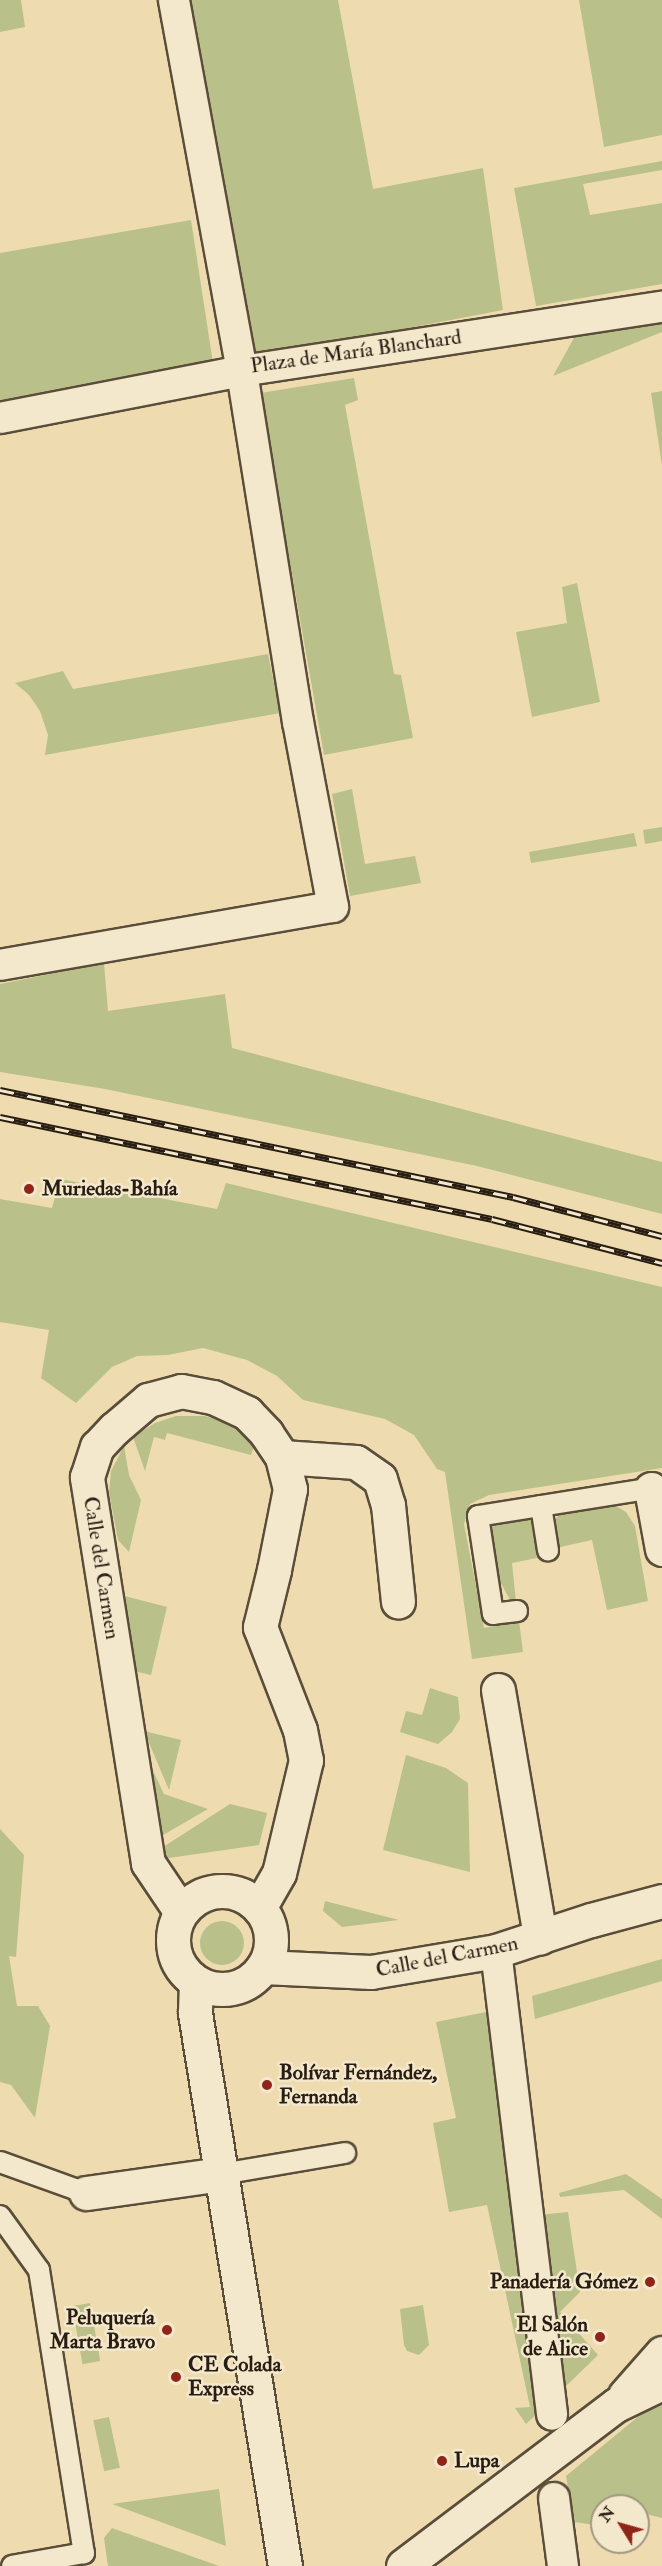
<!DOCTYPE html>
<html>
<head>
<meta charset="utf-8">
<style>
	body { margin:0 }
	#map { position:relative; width:662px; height:2566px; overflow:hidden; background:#eedcb0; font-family:"IM FELL Double Pica",serif }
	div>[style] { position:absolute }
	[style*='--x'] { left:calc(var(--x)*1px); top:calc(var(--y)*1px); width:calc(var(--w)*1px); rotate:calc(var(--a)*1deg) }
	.green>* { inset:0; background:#bac08a; transform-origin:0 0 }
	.round { border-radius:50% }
	.roads { filter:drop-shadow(2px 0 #5a4d3a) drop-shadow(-2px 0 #5a4d3a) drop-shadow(0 2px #5a4d3a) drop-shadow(0 -2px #5a4d3a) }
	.service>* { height:20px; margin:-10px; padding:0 10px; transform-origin:10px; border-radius:10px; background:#f4e8cc }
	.pedestrian>* { height:30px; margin:-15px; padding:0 15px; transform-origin:15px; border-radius:15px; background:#f4e8cc }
	.minor>* { height:33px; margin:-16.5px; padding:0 16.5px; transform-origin:16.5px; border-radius:16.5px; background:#f4e8cc }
	.minor>.ring { margin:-16.5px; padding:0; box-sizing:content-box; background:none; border:33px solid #f4e8cc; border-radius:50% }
	.rail>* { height:7px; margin-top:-3.5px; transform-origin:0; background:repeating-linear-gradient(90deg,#f4e8cc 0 14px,#281d12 0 28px); box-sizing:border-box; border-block:2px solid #281d12 }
	.dots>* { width:16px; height:16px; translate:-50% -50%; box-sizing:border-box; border:3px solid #f4e8cc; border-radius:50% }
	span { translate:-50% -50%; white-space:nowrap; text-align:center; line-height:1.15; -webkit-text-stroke:5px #f4e8cc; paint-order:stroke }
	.street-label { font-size:21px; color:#281d12 }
	.poi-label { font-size:21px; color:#281d12; font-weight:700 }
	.left { translate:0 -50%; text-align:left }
	.right { translate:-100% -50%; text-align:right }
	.north { position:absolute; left:590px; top:2494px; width:60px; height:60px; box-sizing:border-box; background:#f4e8cc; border:2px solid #a29782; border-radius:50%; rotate:307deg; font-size:16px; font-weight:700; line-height:24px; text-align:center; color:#281d12 }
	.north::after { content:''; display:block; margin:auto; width:21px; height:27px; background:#8f2418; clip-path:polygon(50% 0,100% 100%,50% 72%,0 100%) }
</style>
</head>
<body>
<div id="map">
	<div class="green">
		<div style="clip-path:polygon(0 0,21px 0,25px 27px,0 32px)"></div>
		<div style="clip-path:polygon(189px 0,338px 0,373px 189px,483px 168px,503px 310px,252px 358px)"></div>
		<div style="clip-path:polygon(579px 0,662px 0,662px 135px,604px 147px)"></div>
		<div style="clip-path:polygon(662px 161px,662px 170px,583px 184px,590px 215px,662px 203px,662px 284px,536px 306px,514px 188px)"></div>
		<div style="clip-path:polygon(191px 220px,213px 363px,0 402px,0 253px)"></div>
		<div style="clip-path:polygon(662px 321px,662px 332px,553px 376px,575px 336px)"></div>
		<div style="clip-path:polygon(354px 378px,358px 400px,345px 405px,394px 674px,401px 675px,413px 738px,324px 755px,260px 393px)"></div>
		<div style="clip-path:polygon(662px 391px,662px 465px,651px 393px)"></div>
		<div style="clip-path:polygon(577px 583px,600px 702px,532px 717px,516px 632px,567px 623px,562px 587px)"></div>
		<div style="clip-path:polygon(268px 654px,280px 713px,45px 755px,48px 735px,40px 711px,29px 695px,15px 683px,63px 671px,73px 689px)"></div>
		<div style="clip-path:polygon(352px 789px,365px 864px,415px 856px,421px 883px,350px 896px,332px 794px)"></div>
		<div style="clip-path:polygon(662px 827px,662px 841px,645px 844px,643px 830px)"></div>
		<div style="clip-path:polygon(634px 833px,637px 846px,531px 863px,529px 852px)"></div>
		<div style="clip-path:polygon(104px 963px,108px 1011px,225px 994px,232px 1048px,662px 1162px,662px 1214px,477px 1166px,105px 1089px,0 1072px,0 984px)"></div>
		<div style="clip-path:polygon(60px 1179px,217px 1209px,226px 1183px,662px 1287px,662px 1468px,489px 1495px,470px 1504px,464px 1524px,484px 1628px,519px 1621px,523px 1652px,472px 1659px,445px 1472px,437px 1469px,414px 1435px,385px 1419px,303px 1400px,277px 1376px,247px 1360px,203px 1348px,168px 1355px,137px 1356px,112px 1367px,76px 1403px,41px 1378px,49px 1330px,0 1322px,0 1199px,52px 1208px)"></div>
		<div style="clip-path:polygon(176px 1416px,205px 1416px,236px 1425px,256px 1441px,251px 1455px,167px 1433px,165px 1440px,154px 1437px,145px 1471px,133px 1437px,155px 1423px)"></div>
		<div style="clip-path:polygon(124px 1446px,129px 1475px,141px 1500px,129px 1552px,118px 1540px,109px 1492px,111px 1471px)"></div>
		<div style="clip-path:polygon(616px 1506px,626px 1512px,635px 1526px,648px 1601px,607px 1610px,592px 1540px,556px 1548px,555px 1520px,562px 1511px,578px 1507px)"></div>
		<div style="clip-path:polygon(530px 1515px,537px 1558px,512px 1563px,516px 1602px,509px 1598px,497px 1576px,490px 1531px,495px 1521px)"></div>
		<div style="clip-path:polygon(117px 1594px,167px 1607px,151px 1675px,129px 1670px)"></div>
		<div style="clip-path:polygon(430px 1688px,458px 1697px,460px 1719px,452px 1732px,438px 1744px,400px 1732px,406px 1711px,422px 1715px)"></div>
		<div style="clip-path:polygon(144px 1731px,181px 1740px,169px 1790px)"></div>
		<div style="clip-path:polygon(145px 1754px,164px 1794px,208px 1809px,158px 1838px)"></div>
		<div style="clip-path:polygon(406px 1755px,446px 1768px,468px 1783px,470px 1872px,383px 1850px)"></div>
		<div style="clip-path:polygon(230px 1804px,267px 1813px,259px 1845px,162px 1859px,160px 1849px)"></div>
		<div style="clip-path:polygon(0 1829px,24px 1855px,16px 1957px,9px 1956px,17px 2006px,38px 2006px,50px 2026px,35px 2118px,11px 2085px,0 2082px)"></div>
		<div style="clip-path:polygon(325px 1901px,399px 1920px,342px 1927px,323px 1911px)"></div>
		<div class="round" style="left:200px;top:1921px;width:44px;height:44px"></div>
		<div style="clip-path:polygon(662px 1959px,662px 1981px,535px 2019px,532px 1996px)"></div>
		<div style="clip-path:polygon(486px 2012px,539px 2412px,526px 2424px,515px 2408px,530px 2407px,487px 2205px,449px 2212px,433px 2123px,456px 2118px,436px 2022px)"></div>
		<div style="clip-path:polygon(626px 2174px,662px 2199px,662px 2219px,624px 2190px,560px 2197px,559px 2193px)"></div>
		<div style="clip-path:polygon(568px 2212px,580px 2292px,560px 2312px,598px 2355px,561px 2391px,538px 2215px)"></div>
		<div style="left:90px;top:2303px;width:59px;height:18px;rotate:80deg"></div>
		<div style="clip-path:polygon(423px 2305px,429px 2345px,419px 2355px,407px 2351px,404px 2345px,400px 2309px)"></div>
		<div style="clip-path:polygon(662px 2397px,662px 2518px,638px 2512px,638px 2506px,602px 2506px,602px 2526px,574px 2522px,566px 2476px)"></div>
		<div style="left:109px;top:2417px;width:52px;height:16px;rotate:78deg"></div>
		<div style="clip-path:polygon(219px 2489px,226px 2546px,112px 2504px)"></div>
		<div style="clip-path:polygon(112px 2528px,219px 2566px,108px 2566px,104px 2538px)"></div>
	</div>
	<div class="roads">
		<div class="service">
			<div style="--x:541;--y:1506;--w:45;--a:81"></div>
			<div style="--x:517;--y:1611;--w:24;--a:173"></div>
			<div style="--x:493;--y:1614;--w:99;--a:-98.7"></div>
			<div style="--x:478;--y:1516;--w:183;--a:-9.1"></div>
			<div style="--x:0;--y:2162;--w:91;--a:19.8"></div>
			<div style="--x:222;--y:2174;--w:125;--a:-9.7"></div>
			<div style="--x:0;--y:2216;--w:67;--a:54.2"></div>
			<div style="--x:39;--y:2270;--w:287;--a:81"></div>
			<div style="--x:84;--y:2553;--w:73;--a:169.8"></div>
		</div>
		<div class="pedestrian">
			<div style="--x:0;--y:418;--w:247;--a:-11"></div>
			<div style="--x:242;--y:371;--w:425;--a:-8.7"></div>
			<div style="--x:0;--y:965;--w:338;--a:-9.9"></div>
			<div style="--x:333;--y:907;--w:188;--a:-100.7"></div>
			<div style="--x:298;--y:722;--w:355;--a:-99.1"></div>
			<div style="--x:242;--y:371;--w:377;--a:-100.4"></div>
			<div style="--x:496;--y:1951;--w:467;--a:83.1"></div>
			<div style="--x:554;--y:2498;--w:69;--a:82.5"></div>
		</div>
		<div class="minor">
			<div style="--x:282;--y:1457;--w:74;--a:3.9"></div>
			<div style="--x:356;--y:1462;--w:29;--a:35"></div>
			<div style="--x:380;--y:1479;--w:27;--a:73"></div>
			<div style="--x:388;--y:1505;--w:97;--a:84.1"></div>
			<div style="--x:651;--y:1489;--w:61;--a:79.6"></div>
			<div style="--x:498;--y:1690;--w:251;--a:80.3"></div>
			<div class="ring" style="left:173px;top:1891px;width:65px;height:65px"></div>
			<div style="--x:181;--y:1912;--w:59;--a:-124"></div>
			<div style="--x:148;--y:1863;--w:391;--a:-99"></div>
			<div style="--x:87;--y:1477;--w:32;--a:-72"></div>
			<div style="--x:97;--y:1447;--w:25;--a:-47"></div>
			<div style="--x:114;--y:1429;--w:45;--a:-40.5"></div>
			<div style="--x:148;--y:1400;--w:34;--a:-15"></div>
			<div style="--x:181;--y:1391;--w:33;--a:11"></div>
			<div style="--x:213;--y:1397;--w:38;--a:25"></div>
			<div style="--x:247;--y:1413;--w:28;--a:46"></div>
			<div style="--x:266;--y:1433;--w:29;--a:56"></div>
			<div style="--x:282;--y:1457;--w:33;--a:76"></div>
			<div style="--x:290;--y:1489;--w:83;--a:101.2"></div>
			<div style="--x:274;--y:1570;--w:59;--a:103.8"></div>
			<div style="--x:260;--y:1627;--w:110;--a:68.8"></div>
			<div style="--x:300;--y:1730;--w:31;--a:79"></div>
			<div style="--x:306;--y:1760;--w:116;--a:103.4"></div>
			<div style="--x:279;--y:1873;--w:40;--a:119.7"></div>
			<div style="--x:263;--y:1967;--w:108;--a:2.7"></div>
			<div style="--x:371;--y:1972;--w:127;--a:-9.5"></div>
			<div style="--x:496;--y:1951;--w:100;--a:-18.1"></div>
			<div style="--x:591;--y:1920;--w:73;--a:-15"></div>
			<div style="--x:196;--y:1982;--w:31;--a:92"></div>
			<div style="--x:195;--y:2013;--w:560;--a:80.76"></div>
			<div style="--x:86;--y:2193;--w:137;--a:-8"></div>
			<div style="--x:625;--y:2395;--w:56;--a:-48.6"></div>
			<div style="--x:403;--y:2566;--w:267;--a:-37.1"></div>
			<div style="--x:616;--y:2405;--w:51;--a:-25.6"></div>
		</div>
	</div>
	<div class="rail">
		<div style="--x:0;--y:1090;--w:524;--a:11.78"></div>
		<div style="--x:513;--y:1197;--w:154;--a:14.7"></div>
		<div style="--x:0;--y:1117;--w:502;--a:11.71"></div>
		<div style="--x:492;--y:1219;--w:176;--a:14.5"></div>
	</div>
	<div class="dots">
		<div style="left:29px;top:1189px;background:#8f2418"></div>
		<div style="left:267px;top:2085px;background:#8f2418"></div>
		<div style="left:650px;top:2282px;background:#8f2418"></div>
		<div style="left:167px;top:2330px;background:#8f2418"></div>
		<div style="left:600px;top:2337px;background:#8f2418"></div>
		<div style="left:176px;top:2377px;background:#8f2418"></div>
		<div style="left:442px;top:2461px;background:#8f2418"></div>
	</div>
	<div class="street-label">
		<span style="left:356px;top:352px;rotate:-8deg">Plaza de María Blanchard</span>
		<span style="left:101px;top:1568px;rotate:81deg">Calle del Carmen</span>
		<span style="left:447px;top:1957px;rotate:-11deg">Calle del Carmen</span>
	</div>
	<div class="poi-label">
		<span class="left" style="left:42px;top:1189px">Muriedas-Bahía</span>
		<span class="left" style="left:279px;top:2085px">Bolívar Fernández,<br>Fernanda</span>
		<span class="right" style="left:638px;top:2282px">Panadería Gómez</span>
		<span class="right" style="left:155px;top:2330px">Peluquería<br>Marta Bravo</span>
		<span class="right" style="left:588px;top:2337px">El Salón<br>de Alice</span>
		<span class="left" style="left:188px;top:2377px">CE Colada<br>Express</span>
		<span class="left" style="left:454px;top:2461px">Lupa</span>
	</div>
	<div class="north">N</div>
</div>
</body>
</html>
